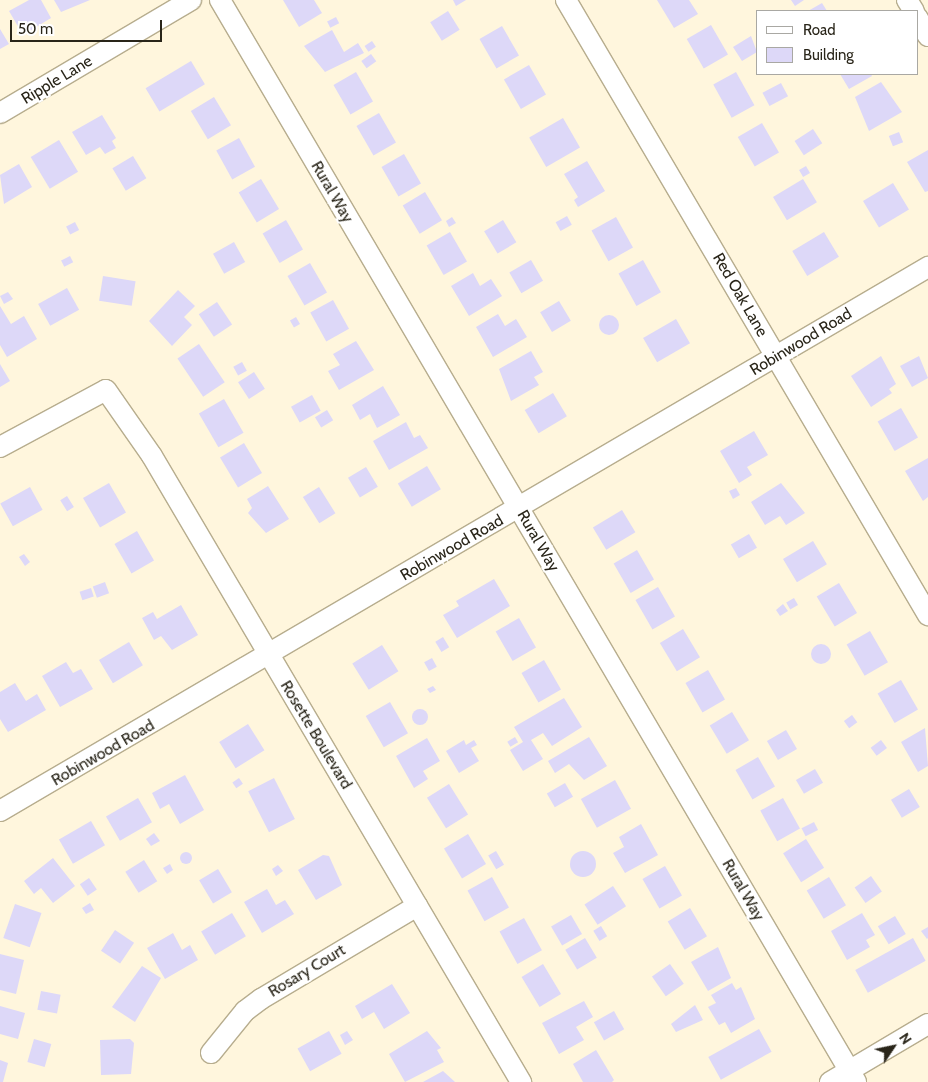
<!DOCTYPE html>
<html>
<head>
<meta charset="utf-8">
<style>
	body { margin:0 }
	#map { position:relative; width:928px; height:1082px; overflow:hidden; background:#fff6dd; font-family:Cabin,sans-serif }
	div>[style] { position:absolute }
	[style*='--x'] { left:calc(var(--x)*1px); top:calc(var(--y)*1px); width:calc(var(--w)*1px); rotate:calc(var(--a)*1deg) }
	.building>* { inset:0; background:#ddd8f8; transform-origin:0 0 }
	.round { border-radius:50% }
	.roads { filter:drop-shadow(1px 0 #b7ad8e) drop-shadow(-1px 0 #b7ad8e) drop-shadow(0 1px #b7ad8e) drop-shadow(0 -1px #b7ad8e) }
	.street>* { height:20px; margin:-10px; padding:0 10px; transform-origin:10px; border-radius:10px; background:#fff }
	span { translate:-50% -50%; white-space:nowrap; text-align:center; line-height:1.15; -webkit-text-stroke:4px #fff; paint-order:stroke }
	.street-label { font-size:16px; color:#292519 }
	.legend { position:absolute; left:756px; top:10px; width:162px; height:65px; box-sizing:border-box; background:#fff; border:1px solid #a9a8a3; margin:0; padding:6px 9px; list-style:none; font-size:15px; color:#292519 }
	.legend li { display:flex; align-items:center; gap:10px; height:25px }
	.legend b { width:25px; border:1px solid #a9a8a3 }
	.north { position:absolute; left:868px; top:1022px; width:50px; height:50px; -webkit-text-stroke:4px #fff; paint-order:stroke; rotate:56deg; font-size:14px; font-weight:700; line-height:20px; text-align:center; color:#292519 }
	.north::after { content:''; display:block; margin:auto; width:18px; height:22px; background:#292519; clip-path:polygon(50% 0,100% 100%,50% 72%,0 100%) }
	.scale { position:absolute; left:10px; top:20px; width:152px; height:22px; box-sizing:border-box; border:2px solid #292519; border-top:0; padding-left:6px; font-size:15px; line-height:18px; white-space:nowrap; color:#292519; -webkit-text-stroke:4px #fff; paint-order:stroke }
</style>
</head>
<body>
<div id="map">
	<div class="building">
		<div style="clip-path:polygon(29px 0,41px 0,51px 18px,23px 35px,9px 11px)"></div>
		<div style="clip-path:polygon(54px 0,90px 0,61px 12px)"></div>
		<div style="clip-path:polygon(283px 0,314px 0,322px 13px,299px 27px)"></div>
		<div style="clip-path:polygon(453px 0,466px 0,456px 6px)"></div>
		<div style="clip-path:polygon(657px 0,689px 0,698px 14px,674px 28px)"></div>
		<div style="clip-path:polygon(791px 0,804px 0,795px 6px)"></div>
		<div style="clip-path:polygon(822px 3px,827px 11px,808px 11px)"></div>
		<div style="left:448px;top:11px;width:22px;height:21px;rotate:58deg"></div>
		<div style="left:336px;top:17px;width:7px;height:10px;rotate:63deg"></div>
		<div style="left:711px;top:25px;width:34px;height:28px;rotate:60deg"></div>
		<div style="left:502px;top:26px;width:34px;height:26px;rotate:60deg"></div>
		<div style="clip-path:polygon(0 29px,9px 44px,0 49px)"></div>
		<div style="clip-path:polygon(332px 30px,344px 52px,358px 43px,364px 53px,325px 72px,304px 46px)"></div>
		<div style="clip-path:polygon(751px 36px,757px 52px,742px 61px,733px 47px)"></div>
		<div style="left:372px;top:41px;width:7px;height:9px;rotate:56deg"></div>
		<div style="left:371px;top:54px;width:9px;height:12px;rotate:54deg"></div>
		<div style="left:191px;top:61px;width:27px;height:53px;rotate:59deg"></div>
		<div style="left:529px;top:65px;width:34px;height:29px;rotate:60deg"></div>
		<div style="left:356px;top:72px;width:34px;height:26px;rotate:60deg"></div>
		<div style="left:736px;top:72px;width:38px;height:26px;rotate:61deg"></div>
		<div style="clip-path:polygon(840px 74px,871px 74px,872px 76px,849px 89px)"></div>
		<div style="clip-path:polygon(881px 82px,902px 112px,869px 131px,855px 97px)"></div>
		<div style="left:781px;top:83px;width:15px;height:21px;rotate:62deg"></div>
		<div style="left:214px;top:97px;width:33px;height:27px;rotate:59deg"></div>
		<div style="left:379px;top:113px;width:34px;height:26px;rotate:60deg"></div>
		<div style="clip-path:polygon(102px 115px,116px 138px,112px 141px,116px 148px,105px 154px,100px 147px,86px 155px,72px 132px)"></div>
		<div style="left:563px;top:118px;width:34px;height:39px;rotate:60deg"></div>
		<div style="left:762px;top:123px;width:34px;height:28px;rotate:60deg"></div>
		<div style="left:813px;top:129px;width:17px;height:22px;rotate:57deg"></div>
		<div style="left:899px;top:132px;width:11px;height:11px;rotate:68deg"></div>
		<div style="left:239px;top:138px;width:33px;height:26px;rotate:61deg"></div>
		<div style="left:59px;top:140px;width:37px;height:33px;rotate:59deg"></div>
		<div style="clip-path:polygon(928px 150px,928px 191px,925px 192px,907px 162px)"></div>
		<div style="left:404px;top:154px;width:34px;height:26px;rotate:60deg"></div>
		<div style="left:133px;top:156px;width:26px;height:24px;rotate:59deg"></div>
		<div style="clip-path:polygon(587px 161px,605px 191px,578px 207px,574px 200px,578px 197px,564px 174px)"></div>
		<div style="clip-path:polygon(19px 164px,32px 187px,4px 204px,0 175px)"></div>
		<div style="left:806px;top:166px;width:8px;height:8px;rotate:60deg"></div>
		<div style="left:261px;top:179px;width:35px;height:26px;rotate:59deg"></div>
		<div style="left:803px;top:179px;width:27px;height:35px;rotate:59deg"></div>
		<div style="left:893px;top:183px;width:31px;height:35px;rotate:59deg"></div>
		<div style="left:425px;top:192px;width:33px;height:26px;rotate:59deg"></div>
		<div style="left:567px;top:216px;width:10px;height:13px;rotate:61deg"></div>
		<div style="clip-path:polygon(452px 217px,456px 223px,449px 227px,446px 221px)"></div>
		<div style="left:616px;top:217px;width:35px;height:28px;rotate:61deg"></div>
		<div style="left:286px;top:220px;width:34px;height:27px;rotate:60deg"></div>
		<div style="left:503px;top:220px;width:26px;height:22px;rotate:59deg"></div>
		<div style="left:75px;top:222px;width:9px;height:10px;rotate:63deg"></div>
		<div style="left:450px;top:232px;width:34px;height:27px;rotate:60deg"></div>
		<div style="left:824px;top:232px;width:29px;height:37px;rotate:59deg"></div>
		<div style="left:234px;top:242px;width:23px;height:24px;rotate:61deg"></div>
		<div style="left:70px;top:256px;width:7px;height:10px;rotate:63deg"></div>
		<div style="left:531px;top:260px;width:24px;height:25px;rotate:60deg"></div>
		<div style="left:643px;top:260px;width:37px;height:28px;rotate:61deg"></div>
		<div style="left:310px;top:263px;width:34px;height:26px;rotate:60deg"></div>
		<div style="clip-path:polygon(473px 273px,480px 286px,491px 279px,502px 296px,469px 316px,451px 286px)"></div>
		<div style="left:103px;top:276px;width:33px;height:25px;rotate:9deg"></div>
		<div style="left:67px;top:288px;width:25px;height:33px;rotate:61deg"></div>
		<div style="clip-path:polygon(178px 290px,195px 306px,184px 317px,192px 325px,172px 346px,149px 321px)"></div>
		<div style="clip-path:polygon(8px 292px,13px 299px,4px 304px,0 296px)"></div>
		<div style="left:333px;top:300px;width:33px;height:26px;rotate:61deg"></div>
		<div style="left:559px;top:301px;width:23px;height:22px;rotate:59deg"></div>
		<div style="left:217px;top:302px;width:27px;height:22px;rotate:56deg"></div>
		<div style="clip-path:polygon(0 306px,11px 324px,24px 316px,37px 339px,7px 357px,0 345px)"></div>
		<div style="clip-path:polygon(498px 314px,505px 326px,516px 319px,527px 337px,493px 357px,476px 327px)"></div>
		<div class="round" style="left:599px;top:315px;width:20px;height:20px"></div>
		<div style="left:296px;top:317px;width:8px;height:7px;rotate:60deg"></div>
		<div style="left:676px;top:319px;width:28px;height:38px;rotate:60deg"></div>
		<div style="clip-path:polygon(356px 341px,374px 370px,339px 390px,328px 371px,340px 365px,333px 354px)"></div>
		<div style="left:199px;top:344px;width:46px;height:26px;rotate:56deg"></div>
		<div style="clip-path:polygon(531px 351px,543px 372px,534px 377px,539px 385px,511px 401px,499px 369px)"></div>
		<div style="clip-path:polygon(881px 356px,896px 384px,889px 389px,892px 393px,871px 407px,851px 376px)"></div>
		<div style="clip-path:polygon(919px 356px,928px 378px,912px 387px,900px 366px)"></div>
		<div style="left:242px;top:362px;width:10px;height:10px;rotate:61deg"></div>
		<div style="clip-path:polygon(0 364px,10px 381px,0 387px)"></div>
		<div style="left:254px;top:372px;width:20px;height:19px;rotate:57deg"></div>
		<div style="clip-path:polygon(383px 386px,400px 415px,377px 428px,370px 414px,360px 420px,352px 405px)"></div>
		<div style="left:553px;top:393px;width:27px;height:33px;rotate:59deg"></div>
		<div style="left:312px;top:395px;width:18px;height:24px;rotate:61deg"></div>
		<div style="left:224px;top:399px;width:39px;height:29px;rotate:60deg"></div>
		<div style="left:901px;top:408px;width:34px;height:27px;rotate:60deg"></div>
		<div style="left:327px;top:410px;width:12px;height:14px;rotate:59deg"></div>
		<div style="clip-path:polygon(406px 422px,414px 438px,420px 435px,428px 448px,389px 470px,373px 441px)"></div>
		<div style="clip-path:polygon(754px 431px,768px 455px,747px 467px,752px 475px,739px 483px,720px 451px)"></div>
		<div style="left:244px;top:443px;width:35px;height:28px;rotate:59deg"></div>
		<div style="clip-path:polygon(928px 458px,928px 497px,923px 501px,905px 471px)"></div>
		<div style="left:427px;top:466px;width:27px;height:34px;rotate:59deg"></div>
		<div style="left:366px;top:467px;width:23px;height:21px;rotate:59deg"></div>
		<div style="left:109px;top:483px;width:34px;height:30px;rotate:60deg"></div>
		<div style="clip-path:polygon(781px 483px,805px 513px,786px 525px,780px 516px,765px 525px,751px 502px)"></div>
		<div style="clip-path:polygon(268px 486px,289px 519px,266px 533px,248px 513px,252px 508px,247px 499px)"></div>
		<div style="left:30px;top:487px;width:26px;height:34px;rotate:61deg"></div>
		<div style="left:319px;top:487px;width:31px;height:19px;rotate:58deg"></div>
		<div style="clip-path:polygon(736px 488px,740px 495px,733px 499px,729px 491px)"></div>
		<div style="left:67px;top:496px;width:13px;height:8px;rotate:58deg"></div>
		<div style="left:622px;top:510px;width:26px;height:34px;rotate:59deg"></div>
		<div style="left:137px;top:531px;width:34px;height:26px;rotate:60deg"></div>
		<div style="left:749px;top:534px;width:16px;height:21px;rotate:60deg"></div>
		<div style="left:813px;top:541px;width:27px;height:35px;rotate:59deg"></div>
		<div style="left:637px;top:550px;width:34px;height:27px;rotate:60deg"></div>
		<div style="clip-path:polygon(24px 554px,30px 562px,25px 566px,19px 557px)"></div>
		<div style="clip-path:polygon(494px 579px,510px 606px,457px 638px,443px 615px,459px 606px,456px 601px)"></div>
		<div style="left:105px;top:582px;width:12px;height:13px;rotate:70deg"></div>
		<div style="left:839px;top:583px;width:35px;height:26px;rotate:59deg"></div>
		<div style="left:658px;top:587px;width:34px;height:26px;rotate:60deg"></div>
		<div style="left:91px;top:588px;width:9px;height:12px;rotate:72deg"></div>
		<div style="left:794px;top:598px;width:8px;height:9px;rotate:60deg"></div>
		<div style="clip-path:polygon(783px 604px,788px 611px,780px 616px,776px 610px)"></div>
		<div style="clip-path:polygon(181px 605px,198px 635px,172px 650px,161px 636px,154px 640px,142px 618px,153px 612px,157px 619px)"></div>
		<div style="left:519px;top:618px;width:34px;height:27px;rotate:60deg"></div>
		<div style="left:683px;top:629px;width:33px;height:27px;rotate:59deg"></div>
		<div style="left:870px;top:631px;width:36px;height:27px;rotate:60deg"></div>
		<div style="left:443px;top:637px;width:12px;height:9px;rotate:59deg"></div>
		<div style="left:129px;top:642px;width:27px;height:35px;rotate:59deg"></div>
		<div class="round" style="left:811px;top:644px;width:20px;height:20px"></div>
		<div style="left:382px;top:645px;width:31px;height:35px;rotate:58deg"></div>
		<div style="left:432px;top:658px;width:10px;height:9px;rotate:61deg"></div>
		<div style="left:544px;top:660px;width:34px;height:26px;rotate:60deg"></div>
		<div style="clip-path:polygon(66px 662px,73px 673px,81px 669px,93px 689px,60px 707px,42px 676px)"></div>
		<div style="left:708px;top:670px;width:34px;height:26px;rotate:60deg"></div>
		<div style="left:901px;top:680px;width:34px;height:27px;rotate:60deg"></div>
		<div style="clip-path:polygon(15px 683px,26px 701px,37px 694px,46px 710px,8px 732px,0 719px,0 692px)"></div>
		<div style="clip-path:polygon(433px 686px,436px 690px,430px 693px,427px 689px)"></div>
		<div style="clip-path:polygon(564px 698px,582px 727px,552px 746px,543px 733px,531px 740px,543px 759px,523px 771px,510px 750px,523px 742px,514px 727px)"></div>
		<div style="left:390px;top:702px;width:36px;height:28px;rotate:60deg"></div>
		<div class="round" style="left:412px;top:709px;width:16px;height:16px"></div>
		<div style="left:732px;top:712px;width:33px;height:26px;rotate:59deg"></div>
		<div style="left:852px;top:715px;width:9px;height:10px;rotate:54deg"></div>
		<div style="left:248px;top:724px;width:31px;height:34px;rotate:58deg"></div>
		<div style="clip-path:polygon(925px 728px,928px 766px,918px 772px,901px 742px)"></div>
		<div style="left:786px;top:730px;width:22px;height:22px;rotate:60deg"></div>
		<div style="left:515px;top:737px;width:6px;height:9px;rotate:59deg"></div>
		<div style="clip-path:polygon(589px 737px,607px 766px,584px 780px,569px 764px,555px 773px,548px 761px)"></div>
		<div style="clip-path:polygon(427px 738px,440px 761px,423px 771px,428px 779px,414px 788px,396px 756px)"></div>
		<div style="clip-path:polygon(464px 740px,466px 745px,474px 740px,477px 745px,471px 748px,479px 761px,459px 773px,446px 751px)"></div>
		<div style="left:881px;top:740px;width:10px;height:13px;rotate:53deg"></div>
		<div style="left:758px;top:757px;width:34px;height:26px;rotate:60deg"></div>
		<div style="left:815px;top:769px;width:16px;height:22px;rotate:60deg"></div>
		<div style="clip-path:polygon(185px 775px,204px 810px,180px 824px,169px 804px,160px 809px,152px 793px)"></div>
		<div style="left:239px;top:778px;width:7px;height:8px;rotate:56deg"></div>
		<div style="left:274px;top:778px;width:46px;height:29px;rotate:63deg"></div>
		<div style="left:615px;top:780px;width:33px;height:39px;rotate:61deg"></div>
		<div style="left:565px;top:783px;width:16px;height:21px;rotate:60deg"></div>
		<div style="left:449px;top:784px;width:36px;height:26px;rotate:58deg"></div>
		<div style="left:909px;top:789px;width:21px;height:21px;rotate:59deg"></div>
		<div style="left:138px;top:798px;width:28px;height:37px;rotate:60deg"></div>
		<div style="left:783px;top:798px;width:35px;height:26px;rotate:61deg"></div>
		<div style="left:91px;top:821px;width:28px;height:37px;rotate:60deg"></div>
		<div style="left:814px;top:822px;width:9px;height:14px;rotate:63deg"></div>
		<div style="clip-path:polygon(641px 824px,658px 855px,625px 873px,613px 853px,624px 847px,619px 837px)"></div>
		<div style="clip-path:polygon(154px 833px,160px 841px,151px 846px,146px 839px)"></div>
		<div style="left:468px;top:834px;width:35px;height:28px;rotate:59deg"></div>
		<div style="left:806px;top:839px;width:34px;height:27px;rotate:58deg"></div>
		<div style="left:496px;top:851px;width:16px;height:9px;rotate:60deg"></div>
		<div class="round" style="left:570px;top:851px;width:26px;height:26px"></div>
		<div class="round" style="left:180px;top:852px;width:12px;height:12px"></div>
		<div style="clip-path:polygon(323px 855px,329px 856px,342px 885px,316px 900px,298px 870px)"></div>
		<div style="clip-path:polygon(53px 858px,75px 886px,53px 903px,41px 888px,34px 894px,24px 881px)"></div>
		<div style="left:144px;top:860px;width:25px;height:22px;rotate:58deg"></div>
		<div style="clip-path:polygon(170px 864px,173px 870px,167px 874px,163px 868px)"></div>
		<div style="clip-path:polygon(278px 865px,283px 871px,276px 876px,272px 869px)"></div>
		<div style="left:665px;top:866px;width:34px;height:26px;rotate:60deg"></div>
		<div style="left:218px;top:869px;width:27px;height:22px;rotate:59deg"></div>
		<div style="left:871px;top:876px;width:19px;height:20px;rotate:55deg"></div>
		<div style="left:492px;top:877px;width:35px;height:28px;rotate:61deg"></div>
		<div style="left:829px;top:877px;width:33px;height:26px;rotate:59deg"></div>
		<div style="left:89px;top:878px;width:14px;height:11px;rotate:56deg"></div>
		<div style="left:613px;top:886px;width:24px;height:34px;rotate:57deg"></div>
		<div style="clip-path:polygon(267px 889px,276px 905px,285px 900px,294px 914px,262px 933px,244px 902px)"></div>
		<div style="clip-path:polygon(90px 903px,94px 910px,86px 914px,82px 908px)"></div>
		<div style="left:15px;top:904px;width:28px;height:36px;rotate:19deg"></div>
		<div style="left:690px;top:908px;width:33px;height:26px;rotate:59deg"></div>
		<div style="left:232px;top:913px;width:27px;height:36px;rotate:59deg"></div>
		<div style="clip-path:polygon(862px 913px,875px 935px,866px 940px,870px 947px,847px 960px,831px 931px)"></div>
		<div style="left:571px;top:915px;width:22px;height:23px;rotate:60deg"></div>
		<div style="left:895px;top:916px;width:21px;height:20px;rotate:59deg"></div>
		<div style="left:524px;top:918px;width:37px;height:28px;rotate:61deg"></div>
		<div style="left:601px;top:926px;width:12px;height:9px;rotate:59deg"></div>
		<div style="clip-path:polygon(928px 927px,928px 938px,927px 939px,921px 931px)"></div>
		<div style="left:115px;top:930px;width:23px;height:25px;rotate:34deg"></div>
		<div style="clip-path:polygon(173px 933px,182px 950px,190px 945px,198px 960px,165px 979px,147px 948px)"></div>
		<div style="left:585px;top:938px;width:23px;height:23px;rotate:59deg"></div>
		<div style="left:913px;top:938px;width:26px;height:66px;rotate:61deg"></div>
		<div style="clip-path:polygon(718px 947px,731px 978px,708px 991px,691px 962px)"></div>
		<div style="clip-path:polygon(0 954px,24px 960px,16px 994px,0 990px)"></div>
		<div style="left:543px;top:964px;width:35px;height:25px;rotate:59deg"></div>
		<div style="left:670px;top:964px;width:24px;height:22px;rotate:55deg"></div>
		<div style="clip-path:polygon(142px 966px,161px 978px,135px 1022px,112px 1007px)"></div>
		<div style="clip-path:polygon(732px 983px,736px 990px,741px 987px,755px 1019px,731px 1033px,725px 1022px,719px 1025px,708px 1007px,716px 1003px,711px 995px)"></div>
		<div style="clip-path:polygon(392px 984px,410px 1013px,384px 1029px,374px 1012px,362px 1019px,355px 1006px)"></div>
		<div style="left:41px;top:991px;width:20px;height:19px;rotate:11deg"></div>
		<div style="clip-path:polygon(584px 1001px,593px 1017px,576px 1027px,584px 1040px,559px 1054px,542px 1023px)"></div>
		<div style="clip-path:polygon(695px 1005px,703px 1020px,676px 1032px,671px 1024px)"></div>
		<div style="clip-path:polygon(0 1006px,25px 1013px,18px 1039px,0 1034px)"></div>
		<div style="left:614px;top:1011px;width:21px;height:23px;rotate:61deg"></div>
		<div style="left:759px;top:1029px;width:26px;height:58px;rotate:61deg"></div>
		<div style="left:329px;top:1031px;width:26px;height:36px;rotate:61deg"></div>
		<div style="clip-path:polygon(347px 1031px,353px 1040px,345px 1045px,340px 1035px)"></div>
		<div style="clip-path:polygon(427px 1031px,441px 1048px,437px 1050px,444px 1062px,405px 1082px,389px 1054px)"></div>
		<div style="left:34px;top:1039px;width:18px;height:24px;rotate:16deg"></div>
		<div style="clip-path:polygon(130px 1039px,134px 1043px,131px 1074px,101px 1075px,100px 1040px)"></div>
		<div style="clip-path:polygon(596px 1050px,614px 1080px,612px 1082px,583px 1082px,573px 1064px)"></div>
		<div style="clip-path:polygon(0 1060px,8px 1063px,3px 1082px,0 1082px)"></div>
		<div style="clip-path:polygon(443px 1071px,455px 1082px,423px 1082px)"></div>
	</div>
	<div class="roads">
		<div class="street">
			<div style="--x:220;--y:0;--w:1255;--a:59.55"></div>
			<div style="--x:566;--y:0;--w:714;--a:59.52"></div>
			<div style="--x:907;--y:0;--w:13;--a:58"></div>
			<div style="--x:917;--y:17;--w:22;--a:60"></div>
			<div style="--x:0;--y:113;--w:222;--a:-30.6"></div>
			<div style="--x:0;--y:447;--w:120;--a:-28.3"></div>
			<div style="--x:106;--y:390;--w:80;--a:55.1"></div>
			<div style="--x:152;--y:456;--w:727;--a:59.48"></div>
			<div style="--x:0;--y:811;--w:1076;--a:-30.38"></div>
			<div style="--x:211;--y:1053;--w:54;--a:-51"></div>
			<div style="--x:245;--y:1011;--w:20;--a:-37"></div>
			<div style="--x:261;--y:999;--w:182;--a:-30.8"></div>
			<div style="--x:830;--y:1082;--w:114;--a:-30.6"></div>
		</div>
	</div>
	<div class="street-label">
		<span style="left:57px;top:80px;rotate:-31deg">Ripple Lane</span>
		<span style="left:332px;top:192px;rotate:60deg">Rural Way</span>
		<span style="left:740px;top:295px;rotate:60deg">Red Oak Lane</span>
		<span style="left:801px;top:342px;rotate:-31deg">Robinwood Road</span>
		<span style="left:538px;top:541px;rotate:60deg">Rural Way</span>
		<span style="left:452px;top:548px;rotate:-30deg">Robinwood Road</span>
		<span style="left:316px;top:735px;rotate:59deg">Rosette Boulevard</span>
		<span style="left:103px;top:753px;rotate:-30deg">Robinwood Road</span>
		<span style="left:743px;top:890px;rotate:60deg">Rural Way</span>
		<span style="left:307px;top:971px;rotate:-31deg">Rosary Court</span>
	</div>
	<ul class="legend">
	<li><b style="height:6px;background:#fff"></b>Road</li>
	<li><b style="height:14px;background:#ddd8f8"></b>Building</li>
	</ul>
	<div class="north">N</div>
	<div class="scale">50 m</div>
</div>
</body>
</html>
